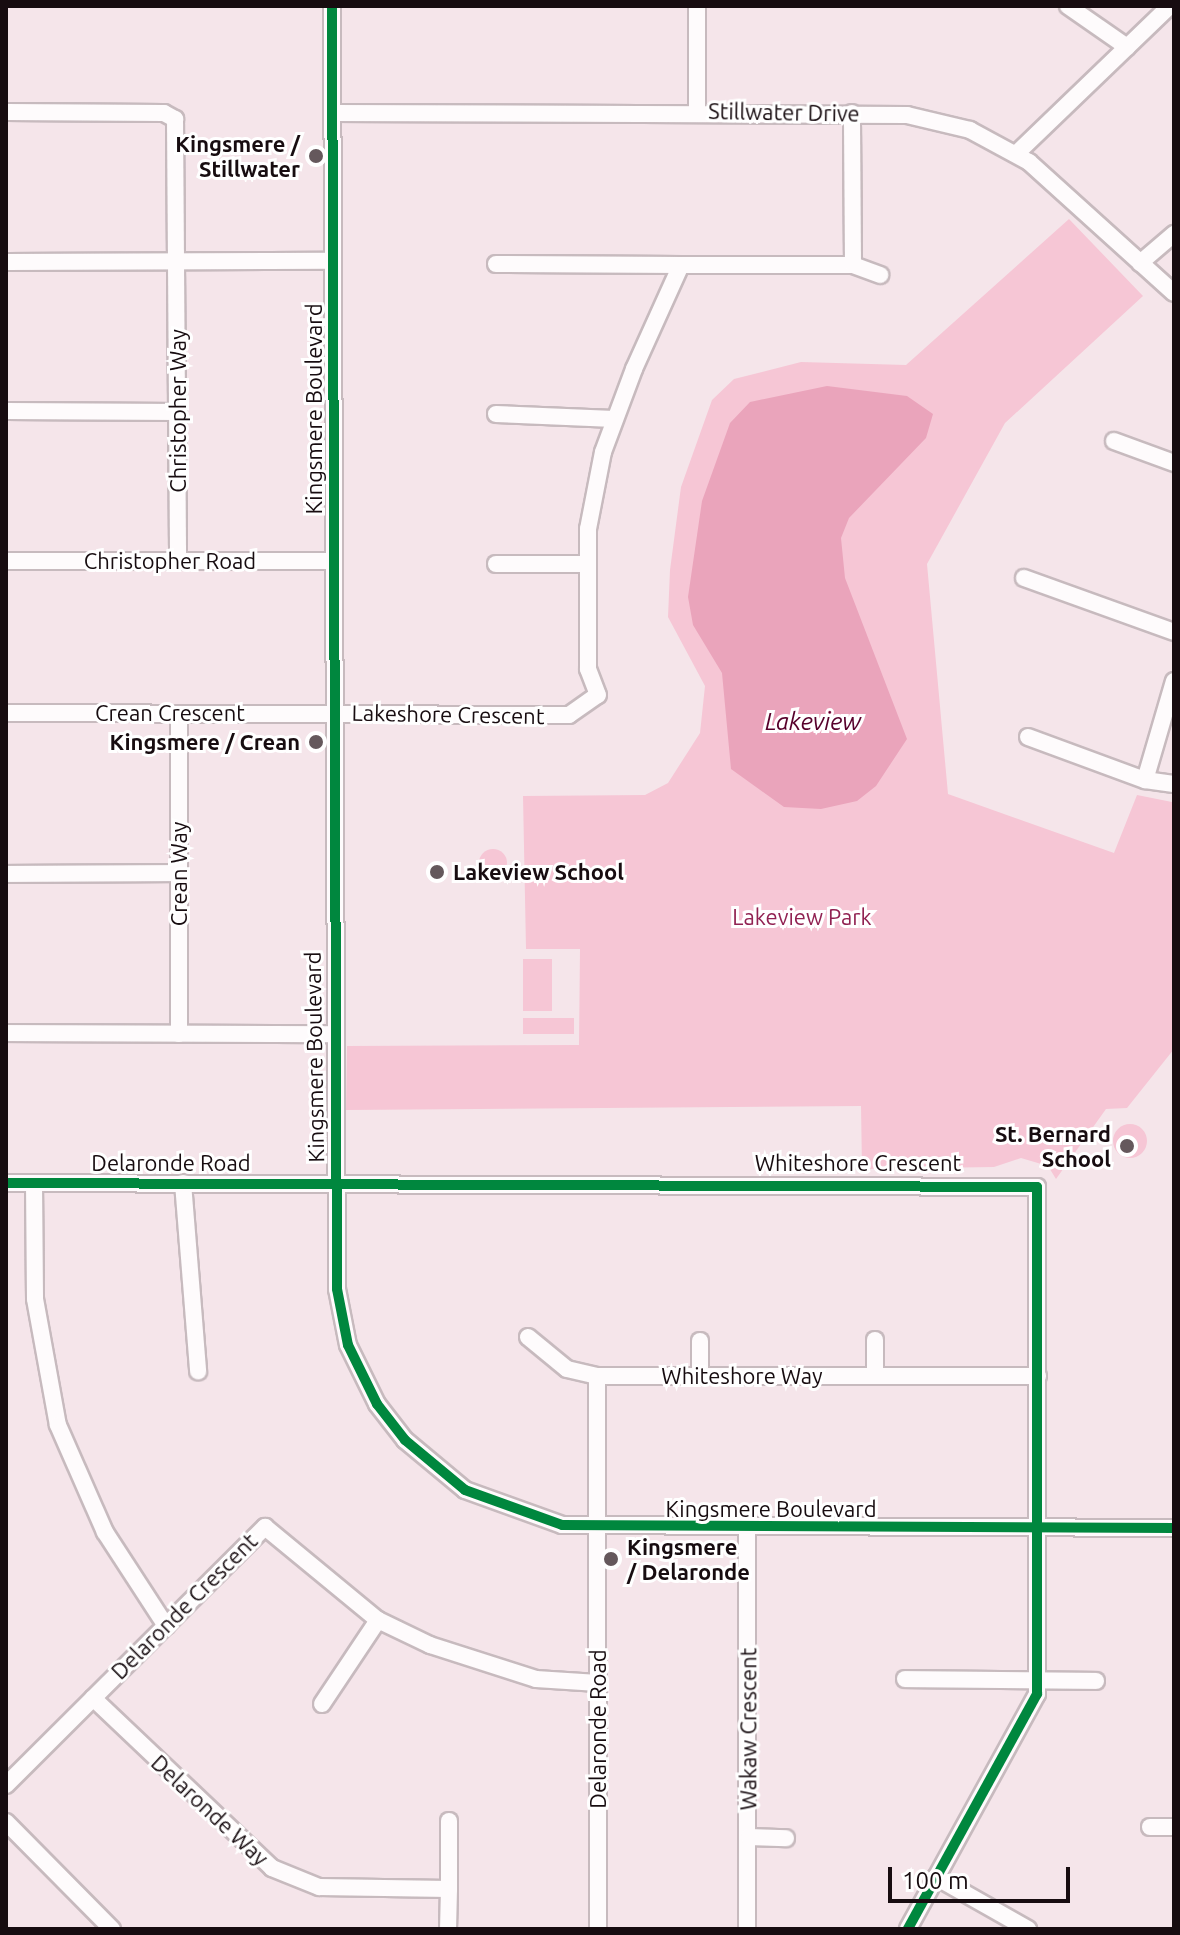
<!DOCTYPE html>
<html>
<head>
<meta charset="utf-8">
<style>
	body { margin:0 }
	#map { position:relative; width:1180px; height:1935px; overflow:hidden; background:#f5e5ea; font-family:Ubuntu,sans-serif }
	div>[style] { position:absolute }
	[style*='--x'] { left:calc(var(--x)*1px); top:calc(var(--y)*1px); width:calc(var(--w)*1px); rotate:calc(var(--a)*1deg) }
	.green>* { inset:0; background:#f6c6d5; transform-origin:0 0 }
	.round { border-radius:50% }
	.water>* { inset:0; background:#eaa4bb }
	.roads { filter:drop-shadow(2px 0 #c7babe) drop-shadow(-2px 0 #c7babe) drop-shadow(0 2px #c7babe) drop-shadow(0 -2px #c7babe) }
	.minor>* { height:16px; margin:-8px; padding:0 8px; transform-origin:8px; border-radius:8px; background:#fefbfc }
	.cycleway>* { height:10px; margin:-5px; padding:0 5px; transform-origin:5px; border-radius:5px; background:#00873e }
	.dots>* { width:22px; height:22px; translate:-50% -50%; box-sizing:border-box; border:4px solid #fff; border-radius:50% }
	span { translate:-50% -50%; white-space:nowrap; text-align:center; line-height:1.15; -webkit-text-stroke:6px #fff; paint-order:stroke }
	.street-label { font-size:22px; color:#170c10 }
	.poi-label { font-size:22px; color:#170c10; font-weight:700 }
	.right { translate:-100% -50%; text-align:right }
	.left { translate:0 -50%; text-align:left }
	.park-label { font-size:22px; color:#912252 }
	.water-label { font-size:24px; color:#57002b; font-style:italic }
	.frame { position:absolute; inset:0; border:8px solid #170c10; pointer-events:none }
	.scale { position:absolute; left:888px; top:1867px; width:182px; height:36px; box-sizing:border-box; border:4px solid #170c10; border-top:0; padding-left:10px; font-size:24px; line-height:28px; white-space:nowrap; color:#170c10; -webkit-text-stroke:6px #fff; paint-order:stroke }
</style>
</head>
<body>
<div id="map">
	<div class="green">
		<div style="clip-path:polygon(1069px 219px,1143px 296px,1005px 423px,927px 564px,948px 794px,1114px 853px,1137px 795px,1172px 802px,1174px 1049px,1127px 1108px,1106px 1109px,1056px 1179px,1048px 1166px,1021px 1158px,994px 1167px,862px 1169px,861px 1106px,346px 1110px,347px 1046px,579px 1045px,580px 949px,526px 949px,523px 796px,645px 795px,668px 783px,700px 733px,705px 686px,668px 617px,670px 570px,681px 487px,712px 400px,734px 379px,801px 362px,906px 365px)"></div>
		<div class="round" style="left:479px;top:849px;width:28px;height:28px"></div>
		<div style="left:523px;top:959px;width:29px;height:52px"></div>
		<div style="left:523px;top:1018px;width:51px;height:16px"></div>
		<div class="round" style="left:1113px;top:1124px;width:34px;height:34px"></div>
	</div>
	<div class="water">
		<div style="clip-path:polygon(827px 386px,907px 396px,933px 414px,926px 438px,849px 518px,841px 538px,845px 578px,907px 739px,876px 786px,857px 801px,821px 809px,784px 807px,731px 769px,722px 673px,693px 625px,688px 597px,702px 501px,730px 423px,750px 402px)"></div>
	</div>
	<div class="roads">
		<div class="minor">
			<div style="--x:332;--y:6;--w:1283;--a:89.78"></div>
			<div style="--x:337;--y:1289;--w:57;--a:78.9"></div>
			<div style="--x:348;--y:1345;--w:66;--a:63.8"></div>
			<div style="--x:377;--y:1404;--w:46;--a:52.1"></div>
			<div style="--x:405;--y:1440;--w:78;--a:39.8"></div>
			<div style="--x:465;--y:1490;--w:103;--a:19.8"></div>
			<div style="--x:562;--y:1525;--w:612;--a:0.28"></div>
			<div style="--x:1068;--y:6;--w:72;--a:34.8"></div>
			<div style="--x:697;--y:111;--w:105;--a:-90"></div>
			<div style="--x:6;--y:112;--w:158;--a:0.4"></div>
			<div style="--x:164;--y:113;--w:13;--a:29"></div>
			<div style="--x:175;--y:119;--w:441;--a:89.6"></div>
			<div style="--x:333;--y:113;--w:574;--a:0.2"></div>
			<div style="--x:907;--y:115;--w:65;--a:13.4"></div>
			<div style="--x:970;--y:130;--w:67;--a:28.5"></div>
			<div style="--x:1029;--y:162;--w:195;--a:42.1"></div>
			<div style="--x:1017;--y:153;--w:212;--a:-43.9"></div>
			<div style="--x:6;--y:262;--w:327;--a:-0.2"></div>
			<div style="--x:1140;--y:263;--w:45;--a:-40.5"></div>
			<div style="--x:496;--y:264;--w:185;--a:0.3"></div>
			<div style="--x:853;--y:265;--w:29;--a:20"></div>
			<div style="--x:6;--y:411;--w:172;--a:0.3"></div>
			<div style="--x:496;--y:414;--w:118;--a:2.4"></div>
			<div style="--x:1114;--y:441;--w:64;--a:20.1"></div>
			<div style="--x:6;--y:561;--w:328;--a:0"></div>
			<div style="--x:496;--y:564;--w:89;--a:0"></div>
			<div style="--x:1024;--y:578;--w:159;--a:19.8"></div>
			<div style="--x:1174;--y:681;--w:103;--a:106.3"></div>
			<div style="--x:1145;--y:780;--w:29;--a:8"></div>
			<div style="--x:6;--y:713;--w:563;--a:0.2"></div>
			<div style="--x:569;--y:715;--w:35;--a:-35"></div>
			<div style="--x:598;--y:695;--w:28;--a:-111"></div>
			<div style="--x:588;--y:669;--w:140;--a:-90"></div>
			<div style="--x:588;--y:529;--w:78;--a:-79"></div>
			<div style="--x:603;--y:452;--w:89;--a:-69.5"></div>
			<div style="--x:634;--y:369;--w:114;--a:-65.7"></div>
			<div style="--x:681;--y:265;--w:172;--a:0"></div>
			<div style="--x:853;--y:265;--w:152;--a:-90.4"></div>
			<div style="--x:1028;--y:737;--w:125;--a:20.2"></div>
			<div style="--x:6;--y:874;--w:173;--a:-0.3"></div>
			<div style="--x:6;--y:1033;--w:327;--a:0.2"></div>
			<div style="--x:179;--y:1034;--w:320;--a:-90"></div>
			<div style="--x:6;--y:1183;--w:1031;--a:0.22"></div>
			<div style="--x:1037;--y:1187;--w:507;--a:90"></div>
			<div style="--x:1037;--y:1694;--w:268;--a:118.8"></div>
			<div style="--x:34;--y:1183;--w:116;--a:89.5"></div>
			<div style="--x:35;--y:1299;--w:128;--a:79.7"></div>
			<div style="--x:58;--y:1425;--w:117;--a:66.3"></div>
			<div style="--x:105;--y:1532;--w:112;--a:57"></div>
			<div style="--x:183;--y:1183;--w:189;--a:85.4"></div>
			<div style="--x:528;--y:1337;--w:50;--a:39.4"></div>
			<div style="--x:567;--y:1369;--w:31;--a:13"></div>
			<div style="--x:700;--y:1341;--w:35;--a:90"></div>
			<div style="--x:875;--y:1375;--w:35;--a:-90"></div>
			<div style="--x:747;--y:1529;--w:400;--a:90"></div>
			<div style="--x:905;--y:1679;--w:191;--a:0.6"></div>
			<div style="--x:93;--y:1698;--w:247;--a:43.5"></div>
			<div style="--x:272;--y:1868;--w:51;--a:22"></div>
			<div style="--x:319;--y:1887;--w:130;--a:0.9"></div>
			<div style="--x:449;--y:1889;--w:40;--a:91.4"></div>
			<div style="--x:322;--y:1704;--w:101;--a:-56.3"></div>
			<div style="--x:6;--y:1785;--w:366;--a:-44.9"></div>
			<div style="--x:265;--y:1527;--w:146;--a:39.5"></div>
			<div style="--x:378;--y:1620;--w:58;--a:25.7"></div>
			<div style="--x:430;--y:1645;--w:111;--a:17.8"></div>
			<div style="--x:536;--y:1679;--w:62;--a:3.7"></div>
			<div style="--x:449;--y:1821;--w:68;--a:90"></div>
			<div style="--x:6;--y:1822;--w:151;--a:45.3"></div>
			<div style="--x:1150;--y:1827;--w:24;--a:0"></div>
			<div style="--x:749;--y:1837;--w:37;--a:2"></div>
			<div style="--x:936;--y:1877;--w:106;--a:29.5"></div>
			<div style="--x:598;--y:1929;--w:553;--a:-90.1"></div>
			<div style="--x:597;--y:1376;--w:441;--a:0"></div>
		</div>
	</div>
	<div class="cycleway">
		<div style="--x:332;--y:6;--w:1283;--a:89.78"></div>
		<div style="--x:337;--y:1289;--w:57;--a:78.9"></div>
		<div style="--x:348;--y:1345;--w:66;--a:63.8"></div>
		<div style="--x:377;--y:1404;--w:46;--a:52.1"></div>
		<div style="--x:405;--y:1440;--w:78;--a:39.8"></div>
		<div style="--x:465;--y:1490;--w:103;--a:19.8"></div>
		<div style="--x:562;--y:1525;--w:612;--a:0.28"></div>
		<div style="--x:6;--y:1183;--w:1031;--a:0.22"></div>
		<div style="--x:1037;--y:1187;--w:507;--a:90"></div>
		<div style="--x:1037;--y:1694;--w:268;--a:118.8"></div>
	</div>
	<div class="dots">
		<div style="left:316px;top:156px;background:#65585c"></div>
		<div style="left:316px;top:742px;background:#65585c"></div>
		<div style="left:437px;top:872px;background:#65585c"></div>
		<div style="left:1127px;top:1146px;background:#65585c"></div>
		<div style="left:611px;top:1559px;background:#65585c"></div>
	</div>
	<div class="street-label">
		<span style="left:784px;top:112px;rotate:1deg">Stillwater Drive</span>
		<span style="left:314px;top:409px;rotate:-90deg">Kingsmere Boulevard</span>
		<span style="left:178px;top:411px;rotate:-90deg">Christopher Way</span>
		<span style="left:170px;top:561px">Christopher Road</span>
		<span style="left:170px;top:713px">Crean Crescent</span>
		<span style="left:448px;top:714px;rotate:1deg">Lakeshore Crescent</span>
		<span style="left:179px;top:874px;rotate:-90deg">Crean Way</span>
		<span style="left:314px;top:1057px;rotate:-91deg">Kingsmere Boulevard</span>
		<span style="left:171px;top:1163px">Delaronde Road</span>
		<span style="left:858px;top:1163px">Whiteshore Crescent</span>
		<span style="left:742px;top:1376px">Whiteshore Way</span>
		<span style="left:771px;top:1509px">Kingsmere Boulevard</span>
		<span style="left:184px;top:1606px;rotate:-45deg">Delaronde Crescent</span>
		<span style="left:598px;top:1729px;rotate:-90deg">Delaronde Road</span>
		<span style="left:748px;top:1729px;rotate:-90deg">Wakaw Crescent</span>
		<span style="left:210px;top:1810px;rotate:43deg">Delaronde Way</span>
	</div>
	<div class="poi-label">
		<span class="right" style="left:300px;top:156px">Kingsmere /<br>Stillwater</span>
		<span class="right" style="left:300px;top:742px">Kingsmere / Crean</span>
		<span class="left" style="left:453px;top:872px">Lakeview School</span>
		<span class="right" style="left:1111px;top:1146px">St. Bernard<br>School</span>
		<span class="left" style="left:627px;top:1559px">Kingsmere<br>/ Delaronde</span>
	</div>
	<div class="park-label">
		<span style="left:802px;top:917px">Lakeview Park</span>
	</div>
	<div class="water-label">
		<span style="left:813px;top:722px">Lakeview</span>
	</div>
	<div class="frame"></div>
	<div class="scale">100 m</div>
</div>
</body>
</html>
